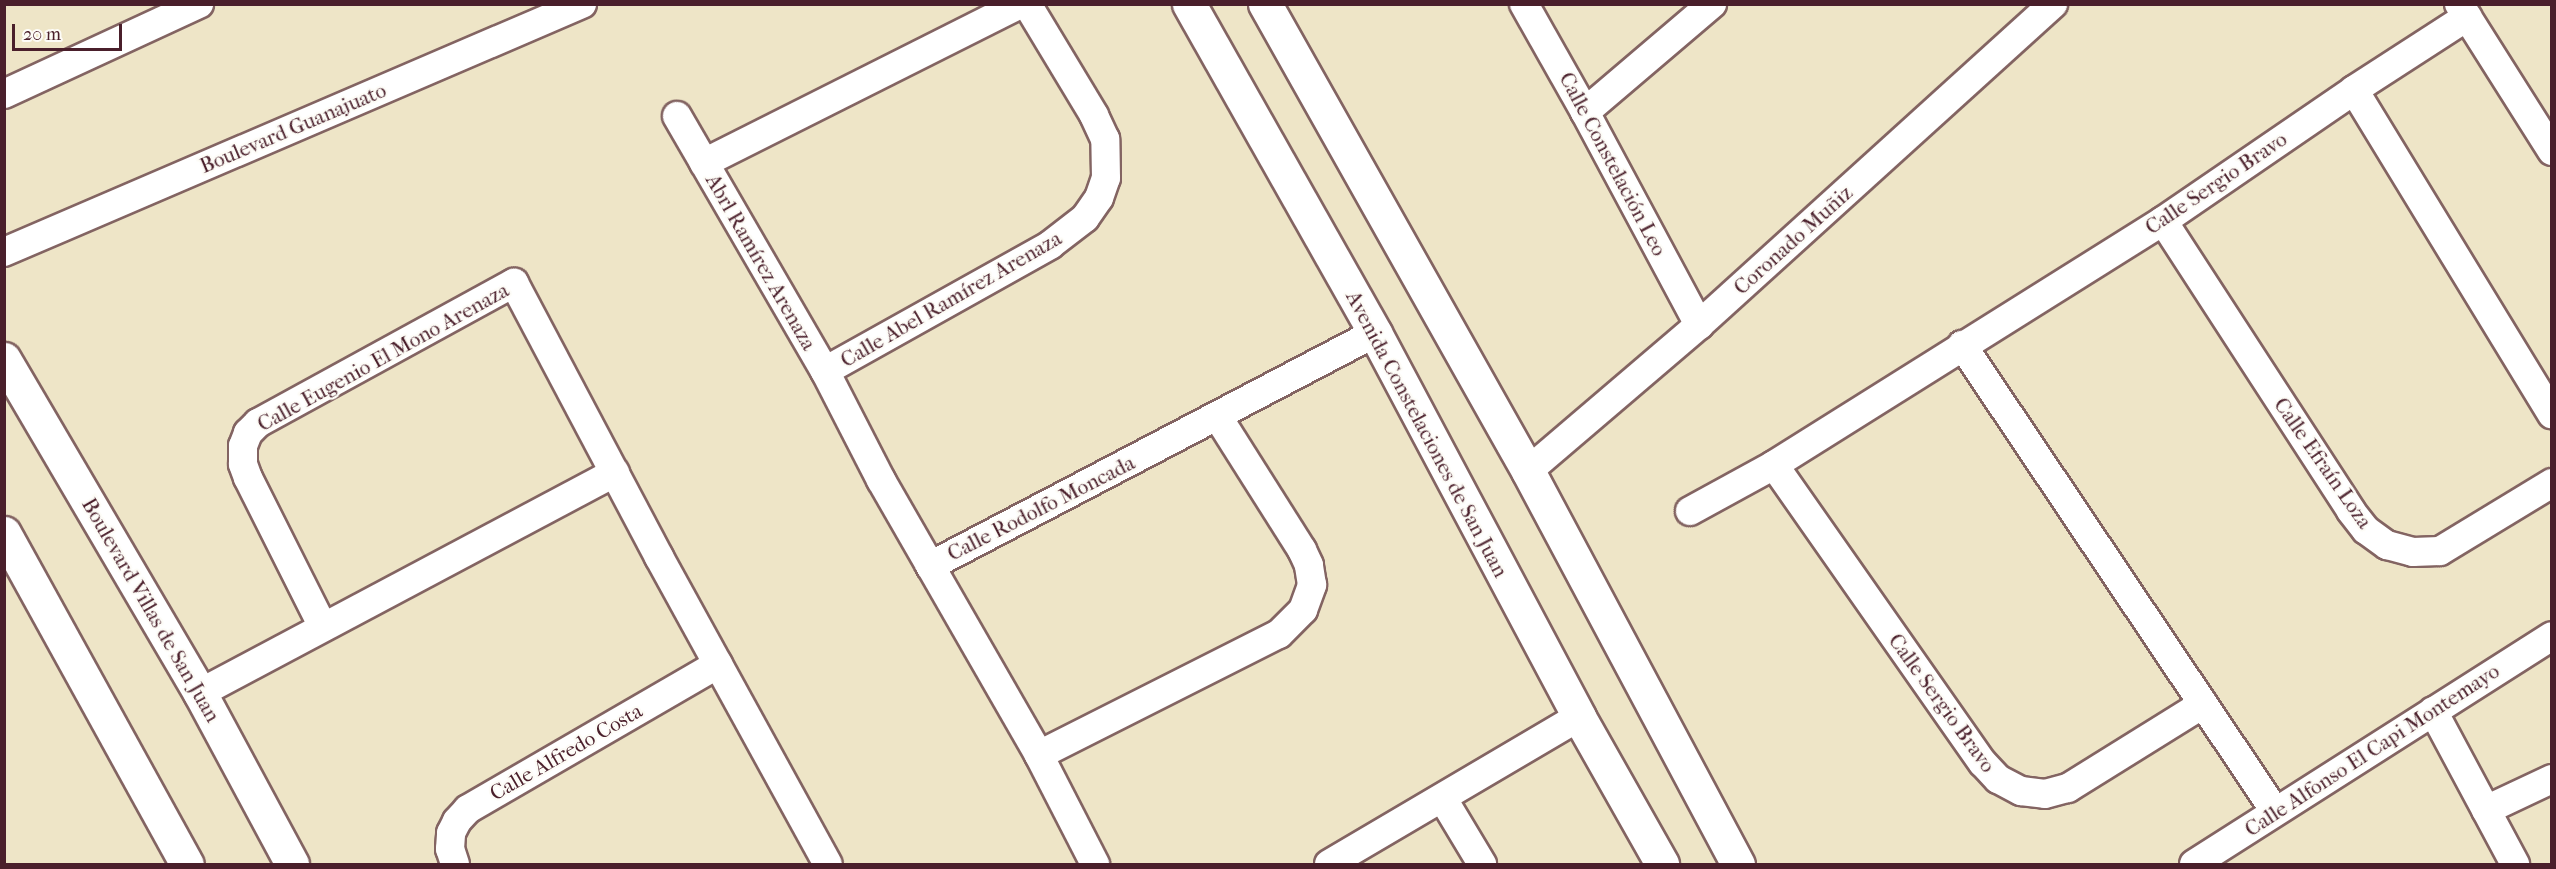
<!DOCTYPE html>
<html>
<head>
<meta charset="utf-8">
<style>
	body { margin:0 }
	#map { position:relative; width:2556px; height:869px; overflow:hidden; background:#eee5c7; font-family:"IM FELL French Canon",serif }
	div>[style] { position:absolute }
	[style*='--x'] { left:calc(var(--x)*1px); top:calc(var(--y)*1px); width:calc(var(--w)*1px); rotate:calc(var(--a)*1deg) }
	.roads { filter:drop-shadow(2px 0 #836462) drop-shadow(-2px 0 #836462) drop-shadow(0 2px #836462) drop-shadow(0 -2px #836462) }
	.street>* { height:28px; margin:-14px; padding:0 14px; transform-origin:14px; border-radius:14px; background:#fff }
	.secondary>* { height:33px; margin:-16.5px; padding:0 16.5px; transform-origin:16.5px; border-radius:16.5px; background:#fff }
	span { translate:-50% -50%; white-space:nowrap; text-align:center; line-height:1.15; -webkit-text-stroke:4.5px #fdfcf7; paint-order:stroke }
	.street-label { font-size:21px; color:#4a1f2b }
	.frame { position:absolute; inset:0; border:6px solid #4a1f2b; pointer-events:none }
	.scale { position:absolute; left:12px; top:24px; width:110px; height:27px; box-sizing:border-box; border:3px solid #4a1f2b; border-top:0; padding-left:8px; font-size:18px; line-height:21px; white-space:nowrap; color:#4a1f2b; -webkit-text-stroke:4px #fdfcf7; paint-order:stroke }
</style>
</head>
<body>
<div id="map">
	<div class="roads">
		<div class="street">
			<div style="--x:1524;--y:4;--w:124;--a:60.5"></div>
			<div style="--x:1585;--y:112;--w:242;--a:61.8"></div>
			<div style="--x:2459;--y:4;--w:174;--a:57.7"></div>
			<div style="--x:2354;--y:90;--w:380;--a:58.6"></div>
			<div style="--x:4;--y:94;--w:215;--a:-24.8"></div>
			<div style="--x:1585;--y:112;--w:167;--a:-40.4"></div>
			<div style="--x:677;--y:116;--w:295;--a:59.9"></div>
			<div style="--x:825;--y:371;--w:123;--a:62.8"></div>
			<div style="--x:881;--y:480;--w:317;--a:60.1"></div>
			<div style="--x:1039;--y:755;--w:123;--a:62.8"></div>
			<div style="--x:704;--y:163;--w:354;--a:-26.7"></div>
			<div style="--x:2163;--y:221;--w:346;--a:57"></div>
			<div style="--x:2351;--y:511;--w:24;--a:52"></div>
			<div style="--x:2366;--y:530;--w:26;--a:36"></div>
			<div style="--x:2387;--y:545;--w:27;--a:15"></div>
			<div style="--x:2413;--y:552;--w:27;--a:-2"></div>
			<div style="--x:2440;--y:551;--w:131;--a:-31.3"></div>
			<div style="--x:4;--y:252;--w:629;--a:-23.22"></div>
			<div style="--x:1962;--y:345;--w:561;--a:56.11"></div>
			<div style="--x:825;--y:371;--w:258;--a:-29.2"></div>
			<div style="--x:1050;--y:245;--w:44;--a:-37.6"></div>
			<div style="--x:1085;--y:218;--w:24;--a:-55"></div>
			<div style="--x:1099;--y:198;--w:21;--a:-71"></div>
			<div style="--x:1106;--y:178;--w:39;--a:-91"></div>
			<div style="--x:1105;--y:139;--w:26;--a:-115"></div>
			<div style="--x:1094;--y:115;--w:130;--a:-121.1"></div>
			<div style="--x:1774;--y:465;--w:364;--a:55"></div>
			<div style="--x:1983;--y:763;--w:22;--a:47"></div>
			<div style="--x:1998;--y:779;--w:26;--a:28"></div>
			<div style="--x:2021;--y:791;--w:24;--a:7"></div>
			<div style="--x:2045;--y:794;--w:24;--a:-15"></div>
			<div style="--x:2068;--y:788;--w:159;--a:-31.9"></div>
			<div style="--x:1528;--y:471;--w:225;--a:-40.5"></div>
			<div style="--x:1699;--y:325;--w:478;--a:-42.2"></div>
			<div style="--x:1690;--y:511;--w:96;--a:-28.7"></div>
			<div style="--x:1774;--y:465;--w:459;--a:-32.1"></div>
			<div style="--x:2163;--y:221;--w:232;--a:-34.4"></div>
			<div style="--x:2354;--y:90;--w:135;--a:-32.9"></div>
			<div style="--x:930;--y:566;--w:502;--a:-27.64"></div>
			<div style="--x:323;--y:627;--w:167;--a:-116.7"></div>
			<div style="--x:248;--y:478;--w:15;--a:-110"></div>
			<div style="--x:243;--y:464;--w:18;--a:-90"></div>
			<div style="--x:243;--y:446;--w:14;--a:-69"></div>
			<div style="--x:248;--y:433;--w:14;--a:-45"></div>
			<div style="--x:258;--y:423;--w:292;--a:-28.7"></div>
			<div style="--x:514;--y:283;--w:310;--a:62.1"></div>
			<div style="--x:659;--y:557;--w:350;--a:61.2"></div>
			<div style="--x:200;--y:693;--w:470;--a:-28"></div>
			<div style="--x:2433;--y:711;--w:174;--a:61.8"></div>
			<div style="--x:1039;--y:755;--w:269;--a:-26.8"></div>
			<div style="--x:1279;--y:634;--w:34;--a:-45"></div>
			<div style="--x:1303;--y:610;--w:27;--a:-70"></div>
			<div style="--x:1312;--y:585;--w:20;--a:-99"></div>
			<div style="--x:1309;--y:565;--w:17;--a:-115"></div>
			<div style="--x:1302;--y:550;--w:157;--a:-122.3"></div>
			<div style="--x:1443;--y:799;--w:76;--a:59"></div>
			<div style="--x:2486;--y:810;--w:73;--a:-25.2"></div>
			<div style="--x:455;--y:864;--w:16;--a:-108"></div>
			<div style="--x:450;--y:849;--w:16;--a:-86"></div>
			<div style="--x:451;--y:833;--w:13;--a:-63"></div>
			<div style="--x:457;--y:821;--w:16;--a:-47"></div>
			<div style="--x:468;--y:809;--w:289;--a:-30.1"></div>
			<div style="--x:1329;--y:864;--w:290;--a:-30.5"></div>
			<div style="--x:2194;--y:864;--w:424;--a:-32.5"></div>
		</div>
		<div class="secondary">
			<div style="--x:1189;--y:4;--w:378;--a:60.5"></div>
			<div style="--x:1375;--y:333;--w:435;--a:62"></div>
			<div style="--x:1579;--y:717;--w:169;--a:60.5"></div>
			<div style="--x:1265;--y:4;--w:536;--a:60.61"></div>
			<div style="--x:1528;--y:471;--w:446;--a:61.9"></div>
			<div style="--x:4;--y:359;--w:387;--a:59.6"></div>
			<div style="--x:200;--y:693;--w:194;--a:61.7"></div>
			<div style="--x:4;--y:533;--w:378;--a:61.1"></div>
		</div>
	</div>
	<div class="street-label">
		<span style="left:293px;top:128px;rotate:-23deg">Boulevard Guanajuato</span>
		<span style="left:1613px;top:164px;rotate:62deg">Calle Constelación Leo</span>
		<span style="left:2216px;top:183px;rotate:-34deg">Calle Sergio Bravo</span>
		<span style="left:1793px;top:240px;rotate:-42deg">Coronado Muñiz</span>
		<span style="left:761px;top:262px;rotate:60deg">Abrl Ramírez Arenaza</span>
		<span style="left:951px;top:299px;rotate:-30deg">Calle Abel Ramírez Arenaza</span>
		<span style="left:383px;top:357px;rotate:-29deg">Calle Eugenio El Mono Arenaza</span>
		<span style="left:1427px;top:434px;rotate:62deg">Avenida Constelaciones de San Juan</span>
		<span style="left:2323px;top:463px;rotate:55deg">Calle Efraín Loza</span>
		<span style="left:1041px;top:508px;rotate:-27deg">Calle Rodolfo Moncada</span>
		<span style="left:151px;top:610px;rotate:60deg">Boulevard Villas de San Juan</span>
		<span style="left:1942px;top:703px;rotate:54deg">Calle Sergio Bravo</span>
		<span style="left:2372px;top:750px;rotate:-33deg">Calle Alfonso El Capi Montemayo</span>
		<span style="left:566px;top:752px;rotate:-30deg">Calle Alfredo Costa</span>
	</div>
	<div class="frame"></div>
	<div class="scale">20 m</div>
</div>
</body>
</html>
